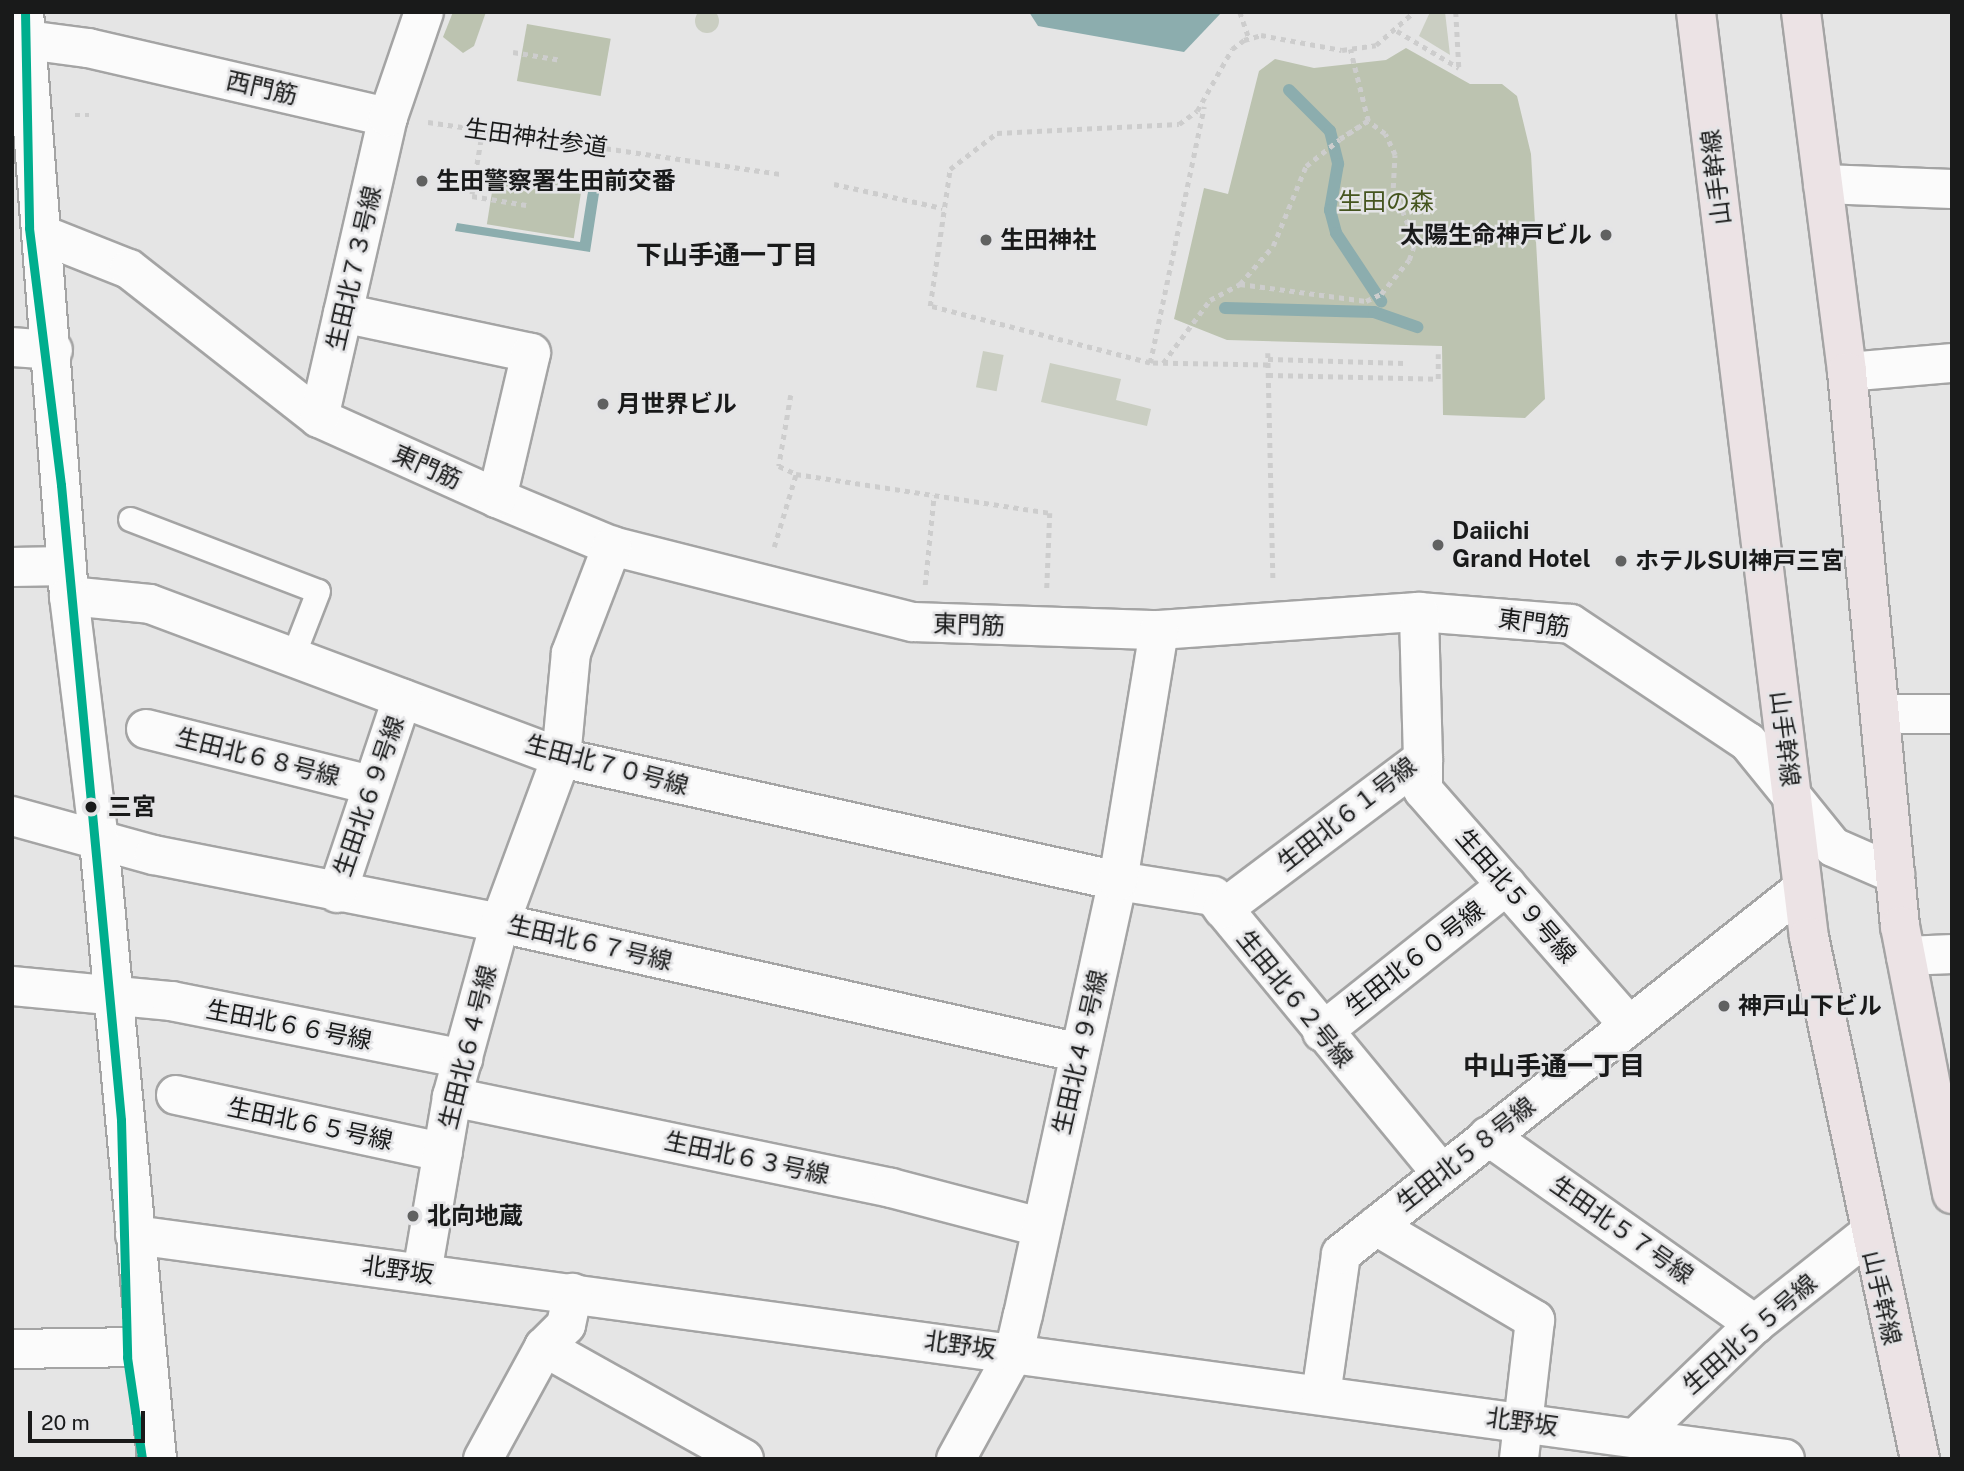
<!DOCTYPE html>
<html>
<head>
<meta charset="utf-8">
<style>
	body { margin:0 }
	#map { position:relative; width:1964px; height:1471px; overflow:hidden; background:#e5e5e5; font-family:"Public Sans","Noto Sans JP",sans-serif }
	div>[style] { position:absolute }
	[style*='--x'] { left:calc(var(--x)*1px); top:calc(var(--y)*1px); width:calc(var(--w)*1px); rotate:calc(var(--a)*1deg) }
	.green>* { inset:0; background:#cacec2; transform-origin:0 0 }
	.round { border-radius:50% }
	.forest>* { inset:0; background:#bcc3b0; transform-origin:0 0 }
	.water>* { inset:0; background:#8cadae }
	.stream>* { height:12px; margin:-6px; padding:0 6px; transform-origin:6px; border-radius:6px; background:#8cadae }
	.path>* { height:4.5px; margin-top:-2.25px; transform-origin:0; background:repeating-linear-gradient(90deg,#cdcdcd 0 5px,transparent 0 10px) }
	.roads { filter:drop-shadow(2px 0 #a4a4a4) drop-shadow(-2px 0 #a4a4a4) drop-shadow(0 2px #a4a4a4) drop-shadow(0 -2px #a4a4a4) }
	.lane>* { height:23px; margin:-11.5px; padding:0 11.5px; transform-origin:11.5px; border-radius:11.5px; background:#fbfbfb }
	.street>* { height:38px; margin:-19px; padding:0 19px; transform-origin:19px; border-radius:19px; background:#fbfbfb }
	.secondary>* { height:38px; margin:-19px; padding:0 19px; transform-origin:19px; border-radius:19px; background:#fbfbfb }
	.primary>* { height:38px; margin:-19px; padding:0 19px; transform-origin:19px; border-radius:19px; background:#ece3e5 }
	.metro-1>* { height:9px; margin:-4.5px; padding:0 4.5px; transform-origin:4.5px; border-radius:4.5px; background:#00ae8e }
	.dots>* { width:19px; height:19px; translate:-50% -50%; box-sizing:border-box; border:4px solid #e4e4e6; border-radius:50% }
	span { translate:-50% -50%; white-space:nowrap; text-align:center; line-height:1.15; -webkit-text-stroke:5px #e4e4e6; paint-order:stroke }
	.street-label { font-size:24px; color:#191a1a }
	.poi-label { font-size:24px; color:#191a1a; font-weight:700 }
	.left { translate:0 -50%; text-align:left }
	.right { translate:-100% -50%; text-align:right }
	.park-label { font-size:24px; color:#45551f }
	.stop-label { font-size:24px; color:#191a1a; font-weight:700 }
	.neighbourhood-label { font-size:26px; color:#191a1a; font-weight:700 }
	.frame { position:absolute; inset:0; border:14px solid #191a1a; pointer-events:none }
	.scale { position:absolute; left:28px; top:1411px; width:117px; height:32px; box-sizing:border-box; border:4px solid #191a1a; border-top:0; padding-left:9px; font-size:21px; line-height:24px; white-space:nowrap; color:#191a1a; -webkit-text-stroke:5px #e4e4e6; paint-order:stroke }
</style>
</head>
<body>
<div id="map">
	<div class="green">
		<div class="round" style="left:695px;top:9px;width:24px;height:24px"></div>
		<div style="clip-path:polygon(1430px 12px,1445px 12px,1450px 55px,1419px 36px)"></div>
		<div style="left:983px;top:351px;width:21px;height:37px;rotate:11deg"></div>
		<div style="clip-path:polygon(1050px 363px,1121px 379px,1116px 400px,1151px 409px,1147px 426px,1041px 402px)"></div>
	</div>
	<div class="forest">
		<div style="clip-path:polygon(453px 12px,486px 12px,474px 46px,463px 53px,443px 37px)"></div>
		<div style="left:527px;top:24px;width:85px;height:58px;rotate:10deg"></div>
		<div style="clip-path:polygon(1406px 48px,1470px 84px,1502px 84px,1517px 96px,1531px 154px,1545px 399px,1525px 418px,1443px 415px,1442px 346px,1227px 340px,1174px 319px,1204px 188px,1228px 194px,1259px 71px,1275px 59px,1314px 68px,1386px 60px)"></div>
		<div style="left:495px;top:173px;width:88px;height:52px;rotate:9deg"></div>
	</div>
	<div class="water">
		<div style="clip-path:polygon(1029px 12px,1222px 12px,1184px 52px,1038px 26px)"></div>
		<div style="clip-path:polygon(589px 185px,600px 187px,590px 252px,455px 231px,457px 223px,580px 242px)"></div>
	</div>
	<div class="stream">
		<div style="--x:1289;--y:90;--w:58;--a:45"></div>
		<div style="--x:1330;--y:131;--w:34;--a:76"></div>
		<div style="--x:1338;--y:164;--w:47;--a:99.9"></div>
		<div style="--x:1330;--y:210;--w:24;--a:75"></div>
		<div style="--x:1336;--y:233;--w:82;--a:56.5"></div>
		<div style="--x:1225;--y:308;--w:149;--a:1.5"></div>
		<div style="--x:1374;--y:312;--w:46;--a:19.2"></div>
	</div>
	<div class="path">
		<div style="--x:1240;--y:12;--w:28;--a:71"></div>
		<div style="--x:1456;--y:12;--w:55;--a:86.9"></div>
		<div style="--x:1397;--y:31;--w:72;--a:30.8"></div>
		<div style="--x:513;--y:52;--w:49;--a:9.5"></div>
		<div style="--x:75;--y:115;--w:14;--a:0"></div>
		<div style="--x:428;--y:122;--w:357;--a:8.4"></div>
		<div style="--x:483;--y:130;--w:67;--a:99.5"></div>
		<div style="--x:472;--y:196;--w:55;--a:9.5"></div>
		<div style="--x:834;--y:184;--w:111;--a:12.5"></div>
		<div style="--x:1240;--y:284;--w:50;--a:-49"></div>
		<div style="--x:1273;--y:246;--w:87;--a:-67.6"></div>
		<div style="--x:1306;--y:166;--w:43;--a:-38.5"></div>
		<div style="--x:1268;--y:353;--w:229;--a:88.7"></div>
		<div style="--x:1268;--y:359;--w:136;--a:1.7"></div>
		<div style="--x:1150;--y:363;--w:262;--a:-78.1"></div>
		<div style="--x:1163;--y:363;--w:79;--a:-53.3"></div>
		<div style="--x:1210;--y:300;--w:34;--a:-28"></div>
		<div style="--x:1240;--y:284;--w:127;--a:7.7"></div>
		<div style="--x:1366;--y:301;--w:17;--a:-25"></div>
		<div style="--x:1381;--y:294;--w:44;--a:-50.5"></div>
		<div style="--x:1409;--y:260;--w:18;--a:-71"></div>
		<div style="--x:1415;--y:243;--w:59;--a:-111.8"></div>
		<div style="--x:1393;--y:188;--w:33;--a:-87"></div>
		<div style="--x:1395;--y:155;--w:23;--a:-115"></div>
		<div style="--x:1385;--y:134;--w:21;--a:-143"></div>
		<div style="--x:1368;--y:121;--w:33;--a:147"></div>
		<div style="--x:1340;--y:139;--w:33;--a:-33"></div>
		<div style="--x:1368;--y:121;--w:74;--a:-104"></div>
		<div style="--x:1268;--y:365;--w:118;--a:-179"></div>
		<div style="--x:1150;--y:363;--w:227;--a:-165.5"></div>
		<div style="--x:930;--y:306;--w:138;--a:-81.7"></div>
		<div style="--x:950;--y:169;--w:59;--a:-37.5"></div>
		<div style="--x:997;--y:133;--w:182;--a:-2.8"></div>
		<div style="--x:1179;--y:124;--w:22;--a:-36"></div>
		<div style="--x:1197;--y:111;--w:71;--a:-60.6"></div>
		<div style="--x:1232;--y:49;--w:15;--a:-37"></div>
		<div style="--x:1244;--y:40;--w:18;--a:-16"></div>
		<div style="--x:1261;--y:35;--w:82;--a:10.5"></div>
		<div style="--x:1342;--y:50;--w:34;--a:-8"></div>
		<div style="--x:1376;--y:45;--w:50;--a:-41"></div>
		<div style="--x:1268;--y:375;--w:170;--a:1.3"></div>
		<div style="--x:1438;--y:379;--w:25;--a:-90"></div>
		<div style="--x:791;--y:395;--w:72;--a:99.6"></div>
		<div style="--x:779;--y:466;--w:19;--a:25"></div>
		<div style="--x:796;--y:474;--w:257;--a:8.7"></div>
		<div style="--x:1050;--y:513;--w:75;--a:92.3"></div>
		<div style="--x:774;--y:547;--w:76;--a:-73.2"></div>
		<div style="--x:925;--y:585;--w:90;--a:-84.3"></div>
	</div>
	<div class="roads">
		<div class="lane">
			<div style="--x:130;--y:519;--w:201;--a:21"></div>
			<div style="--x:318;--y:591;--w:72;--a:111.2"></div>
		</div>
		<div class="street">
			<div style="--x:12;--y:38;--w:77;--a:7.5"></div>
			<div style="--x:88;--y:48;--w:308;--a:13"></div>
			<div style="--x:1823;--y:184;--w:129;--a:2.2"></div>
			<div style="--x:43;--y:235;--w:92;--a:21.6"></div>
			<div style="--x:129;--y:269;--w:241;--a:38.1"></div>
			<div style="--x:319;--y:418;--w:195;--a:24.2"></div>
			<div style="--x:497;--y:498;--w:125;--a:22.7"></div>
			<div style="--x:612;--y:546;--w:310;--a:14.2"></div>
			<div style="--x:913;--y:622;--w:246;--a:1.9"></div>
			<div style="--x:1159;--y:630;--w:261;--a:-4"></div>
			<div style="--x:1419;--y:612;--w:152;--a:4.5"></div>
			<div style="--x:1571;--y:624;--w:213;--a:33.7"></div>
			<div style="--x:1748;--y:742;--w:135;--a:51"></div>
			<div style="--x:1833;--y:847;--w:68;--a:23.5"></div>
			<div style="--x:343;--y:313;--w:192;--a:12"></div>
			<div style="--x:531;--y:353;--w:149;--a:103.2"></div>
			<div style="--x:12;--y:347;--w:41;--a:4.2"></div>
			<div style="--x:1847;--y:372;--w:105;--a:-4.9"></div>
			<div style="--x:319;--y:418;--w:309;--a:-77.1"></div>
			<div style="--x:388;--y:117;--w:111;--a:-71.1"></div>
			<div style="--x:12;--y:567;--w:55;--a:-1"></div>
			<div style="--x:69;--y:596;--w:81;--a:5.6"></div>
			<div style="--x:150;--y:604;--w:439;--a:20.5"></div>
			<div style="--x:561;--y:758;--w:570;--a:12.45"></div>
			<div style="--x:1118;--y:881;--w:96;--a:9"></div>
			<div style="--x:1213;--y:896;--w:359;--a:50.5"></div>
			<div style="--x:1880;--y:714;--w:72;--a:0"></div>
			<div style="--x:146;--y:729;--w:231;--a:14"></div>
			<div style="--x:1423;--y:759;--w:31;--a:90"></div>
			<div style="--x:1423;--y:790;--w:313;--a:48.8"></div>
			<div style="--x:12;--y:816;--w:147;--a:15.4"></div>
			<div style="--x:154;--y:855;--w:353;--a:11.1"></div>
			<div style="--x:500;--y:923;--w:594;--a:12.63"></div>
			<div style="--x:337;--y:893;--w:205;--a:-71.5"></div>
			<div style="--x:1223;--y:909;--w:250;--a:-36.9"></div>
			<div style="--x:1423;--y:759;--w:147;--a:-91.6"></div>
			<div style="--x:1906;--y:956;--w:46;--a:-2.5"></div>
			<div style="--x:12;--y:986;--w:160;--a:5.4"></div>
			<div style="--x:171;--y:1001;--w:298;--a:11.2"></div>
			<div style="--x:1322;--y:1032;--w:236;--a:-38.5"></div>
			<div style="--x:176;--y:1095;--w:273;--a:12.1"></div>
			<div style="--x:452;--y:1097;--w:448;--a:11.7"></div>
			<div style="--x:891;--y:1188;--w:154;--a:14.7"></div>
			<div style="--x:1488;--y:1136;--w:327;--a:35.2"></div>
			<div style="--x:1376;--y:1226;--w:185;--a:30.6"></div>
			<div style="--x:1535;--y:1320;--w:140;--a:96.6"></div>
			<div style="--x:135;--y:1235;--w:1665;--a:7.73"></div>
			<div style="--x:422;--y:1273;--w:179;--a:-80.3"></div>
			<div style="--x:452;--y:1097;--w:180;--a:-74.6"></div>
			<div style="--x:500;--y:923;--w:176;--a:-69.7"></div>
			<div style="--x:561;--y:758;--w:105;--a:-84.6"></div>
			<div style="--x:571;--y:653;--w:115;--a:-69"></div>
			<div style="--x:544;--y:1347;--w:229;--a:29.2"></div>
			<div style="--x:12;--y:1349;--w:132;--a:-0.9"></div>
			<div style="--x:1321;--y:1395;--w:142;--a:-81.9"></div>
			<div style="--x:1341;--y:1254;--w:588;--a:-38.37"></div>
			<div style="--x:1636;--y:1438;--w:165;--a:-43.8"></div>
			<div style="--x:1755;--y:1324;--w:144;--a:-38.5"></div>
			<div style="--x:483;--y:1459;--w:128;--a:-61.4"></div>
			<div style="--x:544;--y:1347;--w:31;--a:-45"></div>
			<div style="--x:566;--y:1325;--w:33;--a:-78"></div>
			<div style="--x:956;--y:1459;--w:121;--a:-61.3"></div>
			<div style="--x:1014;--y:1353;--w:39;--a:-77"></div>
			<div style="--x:1023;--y:1315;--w:444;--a:-77.7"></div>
			<div style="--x:1118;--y:881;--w:254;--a:-80.7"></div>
		</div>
		<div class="secondary">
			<div style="--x:24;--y:12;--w:586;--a:85.59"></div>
			<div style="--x:69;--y:596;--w:247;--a:83"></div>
			<div style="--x:99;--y:841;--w:621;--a:84.64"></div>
		</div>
		<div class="primary">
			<div style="--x:1696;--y:12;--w:932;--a:83.04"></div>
			<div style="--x:1809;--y:937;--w:534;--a:78"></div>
			<div style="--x:1801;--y:12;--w:363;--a:82.7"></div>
			<div style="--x:1847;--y:372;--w:557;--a:84.54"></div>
			<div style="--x:1900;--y:926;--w:273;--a:79"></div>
		</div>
	</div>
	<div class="metro-1">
		<div style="--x:25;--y:12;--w:216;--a:88.9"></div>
		<div style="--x:29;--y:228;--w:259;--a:82.9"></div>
		<div style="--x:61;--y:485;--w:638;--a:84.6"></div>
		<div style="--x:121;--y:1120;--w:237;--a:88.5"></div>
		<div style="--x:127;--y:1357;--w:103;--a:81.6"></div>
	</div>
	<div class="dots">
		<div style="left:422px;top:181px;background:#606161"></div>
		<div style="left:1606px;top:235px;background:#606161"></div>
		<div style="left:986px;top:240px;background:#606161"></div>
		<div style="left:603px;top:404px;background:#606161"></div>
		<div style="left:1438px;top:545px;background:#606161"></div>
		<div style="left:1621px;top:561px;background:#606161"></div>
		<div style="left:91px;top:807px;background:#191a1a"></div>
		<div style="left:1724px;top:1006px;background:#606161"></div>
		<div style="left:413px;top:1216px;background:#606161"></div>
	</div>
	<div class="street-label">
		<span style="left:262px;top:88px;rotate:13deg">西門筋</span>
		<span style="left:536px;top:138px;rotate:8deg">生田神社参道</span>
		<span style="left:1716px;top:177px;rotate:-97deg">山手幹線</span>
		<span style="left:354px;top:268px;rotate:-77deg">生田北７３号線</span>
		<span style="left:427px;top:467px;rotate:24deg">東門筋</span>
		<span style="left:1534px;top:623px;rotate:8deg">東門筋</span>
		<span style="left:969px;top:625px;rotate:2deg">東門筋</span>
		<span style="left:1785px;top:739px;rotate:83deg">山手幹線</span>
		<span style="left:258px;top:757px;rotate:14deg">生田北６８号線</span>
		<span style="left:607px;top:765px;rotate:15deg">生田北７０号線</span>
		<span style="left:369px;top:796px;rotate:-71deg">生田北６９号線</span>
		<span style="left:1347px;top:814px;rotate:-38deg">生田北６１号線</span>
		<span style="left:1516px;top:896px;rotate:49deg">生田北５９号線</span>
		<span style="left:590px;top:943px;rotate:13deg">生田北６７号線</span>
		<span style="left:1415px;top:958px;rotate:-38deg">生田北６０号線</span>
		<span style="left:1295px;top:999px;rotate:51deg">生田北６２号線</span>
		<span style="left:289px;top:1025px;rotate:11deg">生田北６６号線</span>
		<span style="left:468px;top:1047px;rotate:-76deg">生田北６４号線</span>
		<span style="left:1080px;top:1052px;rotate:-77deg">生田北４９号線</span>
		<span style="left:310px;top:1124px;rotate:12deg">生田北６５号線</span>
		<span style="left:1466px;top:1154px;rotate:-38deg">生田北５８号線</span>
		<span style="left:747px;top:1158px;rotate:12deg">生田北６３号線</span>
		<span style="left:1622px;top:1230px;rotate:35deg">生田北５７号線</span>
		<span style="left:398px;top:1270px;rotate:8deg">北野坂</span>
		<span style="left:1882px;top:1298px;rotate:77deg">山手幹線</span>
		<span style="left:1750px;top:1334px;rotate:-41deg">生田北５５号線</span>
		<span style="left:960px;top:1345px;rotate:8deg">北野坂</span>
		<span style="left:1522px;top:1422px;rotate:8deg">北野坂</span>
	</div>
	<div class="poi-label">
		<span class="left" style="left:436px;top:181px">生田警察署生田前交番</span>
		<span class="right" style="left:1592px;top:235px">太陽生命神戸ビル</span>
		<span class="left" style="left:1000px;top:240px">生田神社</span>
		<span class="left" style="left:617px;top:404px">月世界ビル</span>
		<span class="left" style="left:1452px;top:545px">Daiichi<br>Grand Hotel</span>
		<span class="left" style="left:1635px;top:561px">ホテルSUI神戸三宮</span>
		<span class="left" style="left:1738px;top:1006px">神戸山下ビル</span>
		<span class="left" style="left:427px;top:1216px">北向地蔵</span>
	</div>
	<div class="park-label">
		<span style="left:1386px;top:202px">生田の森</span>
	</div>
	<div class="stop-label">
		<span class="left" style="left:108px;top:807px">三宮</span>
	</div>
	<div class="neighbourhood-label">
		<span style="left:727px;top:255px">下山手通一丁目</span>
		<span style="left:1554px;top:1066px">中山手通一丁目</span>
	</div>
	<div class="frame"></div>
	<div class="scale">20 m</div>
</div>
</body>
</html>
